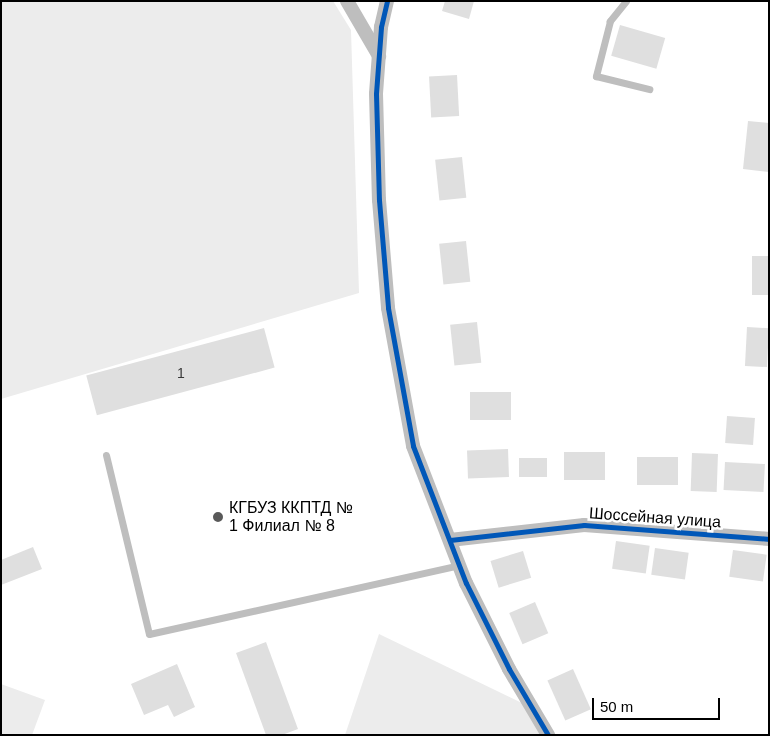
<!DOCTYPE html>
<html>
<head>
<meta charset="utf-8">
<style>
	body { margin:0 }
	#map { position:relative; width:770px; height:736px; overflow:hidden; background:#fff; font-family:Helvetica,sans-serif }
	div>[style] { position:absolute }
	[style*='--x'] { left:calc(var(--x)*1px); top:calc(var(--y)*1px); width:calc(var(--w)*1px); rotate:calc(var(--a)*1deg) }
	.green>* { inset:0; background:#ececec }
	.building>* { inset:0; background:#dfdfdf; transform-origin:0 0 }
	.service>* { height:7px; margin:-3.5px; padding:0 3.5px; transform-origin:3.5px; border-radius:3.5px; background:#bebebe }
	.minor>* { height:14px; margin:-7px; padding:0 7px; transform-origin:7px; border-radius:7px; background:#bebebe }
	.cycleway>* { height:5px; margin:-2.5px; padding:0 2.5px; transform-origin:2.5px; border-radius:2.5px; background:#0057b8 }
	.dots>* { width:14px; height:14px; translate:-50% -50%; box-sizing:border-box; border:2px solid #fff; border-radius:50% }
	span { translate:-50% -50%; white-space:nowrap; text-align:center; line-height:1.15; -webkit-text-stroke:5px #fff; paint-order:stroke }
	.number-label { font-size:14px; color:#383838 }
	.number-label span { -webkit-text-stroke-width:0 }
	.poi-label { font-size:16px; color:#000 }
	.left { translate:0 -50%; text-align:left }
	.street-label { font-size:16px; color:#000 }
	.frame { position:absolute; inset:0; border:2px solid #000; pointer-events:none }
	.scale { position:absolute; left:592px; top:698px; width:128px; height:22px; box-sizing:border-box; border:2px solid #000; border-top:0; padding-left:6px; font-size:15px; line-height:18px; white-space:nowrap; color:#000; -webkit-text-stroke:4px #fff; paint-order:stroke }
</style>
</head>
<body>
<div id="map">
	<div class="green">
		<div style="clip-path:polygon(1px 1px,333px 1px,351px 30px,359px 293px,1px 399px)"></div>
		<div style="clip-path:polygon(379px 634px,524px 704px,541px 735px,345px 735px)"></div>
		<div style="clip-path:polygon(1px 684px,45px 700px,32px 735px,1px 735px)"></div>
	</div>
	<div class="building">
		<div style="clip-path:polygon(445px 1px,474px 1px,469px 19px,442px 11px)"></div>
		<div style="left:620px;top:25px;width:47px;height:32px;rotate:16deg"></div>
		<div style="left:457px;top:75px;width:41px;height:28px;rotate:87deg"></div>
		<div style="clip-path:polygon(748px 121px,769px 123px,769px 172px,743px 169px)"></div>
		<div style="left:462px;top:157px;width:41px;height:27px;rotate:84deg"></div>
		<div style="left:466px;top:241px;width:41px;height:27px;rotate:84deg"></div>
		<div style="left:752px;top:256px;width:17px;height:39px"></div>
		<div style="left:477px;top:322px;width:41px;height:27px;rotate:84deg"></div>
		<div style="left:747px;top:327px;width:22px;height:39px;rotate:3deg"></div>
		<div style="left:264px;top:328px;width:41px;height:184px;rotate:75deg"></div>
		<div style="left:511px;top:392px;width:28px;height:41px;rotate:90deg"></div>
		<div style="left:727px;top:416px;width:28px;height:27px;rotate:4deg"></div>
		<div style="left:508px;top:449px;width:28px;height:41px;rotate:88deg"></div>
		<div style="left:564px;top:452px;width:41px;height:28px"></div>
		<div style="left:692px;top:453px;width:26px;height:38px;rotate:2deg"></div>
		<div style="left:678px;top:457px;width:28px;height:41px;rotate:90deg"></div>
		<div style="left:519px;top:458px;width:28px;height:19px"></div>
		<div style="left:725px;top:462px;width:40px;height:28px;rotate:3deg"></div>
		<div style="left:616px;top:541px;width:34px;height:28px;rotate:8deg"></div>
		<div style="clip-path:polygon(33px 547px,42px 569px,1px 585px,1px 560px)"></div>
		<div style="left:655px;top:548px;width:34px;height:27px;rotate:8deg"></div>
		<div style="left:733px;top:550px;width:34px;height:27px;rotate:8deg"></div>
		<div style="left:523px;top:551px;width:28px;height:34px;rotate:73deg"></div>
		<div style="left:535px;top:602px;width:34px;height:28px;rotate:67deg"></div>
		<div style="clip-path:polygon(266px 642px,298px 729px,282px 735px,266px 735px,236px 653px)"></div>
		<div style="clip-path:polygon(177px 664px,195px 707px,174px 717px,168px 705px,144px 715px,131px 684px)"></div>
		<div style="left:573px;top:669px;width:44px;height:28px;rotate:66deg"></div>
	</div>
	<div class="service">
		<div style="--x:626;--y:1;--w:26;--a:129"></div>
		<div style="--x:610;--y:21;--w:57;--a:104.3"></div>
		<div style="--x:596;--y:76;--w:55;--a:13.8"></div>
		<div style="--x:106;--y:455;--w:184;--a:76.5"></div>
		<div style="--x:149;--y:634;--w:319;--a:-12.5"></div>
	</div>
	<div class="minor">
		<div style="--x:347;--y:1;--w:64;--a:59.8"></div>
		<div style="--x:387;--y:1;--w:27;--a:103"></div>
		<div style="--x:381;--y:27;--w:67;--a:94.3"></div>
		<div style="--x:376;--y:94;--w:106;--a:88.4"></div>
		<div style="--x:379;--y:200;--w:108;--a:85.2"></div>
		<div style="--x:388;--y:308;--w:140;--a:79.7"></div>
		<div style="--x:413;--y:446;--w:147;--a:68.9"></div>
		<div style="--x:466;--y:583;--w:96;--a:63.4"></div>
		<div style="--x:509;--y:669;--w:77;--a:59.4"></div>
		<div style="--x:450;--y:540;--w:135;--a:-6.4"></div>
		<div style="--x:584;--y:525;--w:186;--a:4.3"></div>
	</div>
	<div class="cycleway">
		<div style="--x:387;--y:1;--w:27;--a:103"></div>
		<div style="--x:381;--y:27;--w:67;--a:94.3"></div>
		<div style="--x:376;--y:94;--w:106;--a:88.4"></div>
		<div style="--x:379;--y:200;--w:108;--a:85.2"></div>
		<div style="--x:388;--y:308;--w:140;--a:79.7"></div>
		<div style="--x:413;--y:446;--w:147;--a:68.9"></div>
		<div style="--x:466;--y:583;--w:96;--a:63.4"></div>
		<div style="--x:509;--y:669;--w:77;--a:59.4"></div>
		<div style="--x:450;--y:540;--w:135;--a:-6.4"></div>
		<div style="--x:584;--y:525;--w:186;--a:4.3"></div>
	</div>
	<div class="dots">
		<div style="left:218px;top:517px;background:#595959"></div>
	</div>
	<div class="number-label">
		<span style="left:181px;top:373px">1</span>
	</div>
	<div class="poi-label">
		<span class="left" style="left:229px;top:517px">КГБУЗ ККПТД №<br>1 Филиал № 8</span>
	</div>
	<div class="street-label">
		<span style="left:655px;top:518px;rotate:4deg">Шоссейная улица</span>
	</div>
	<div class="frame"></div>
	<div class="scale">50 m</div>
</div>
</body>
</html>
